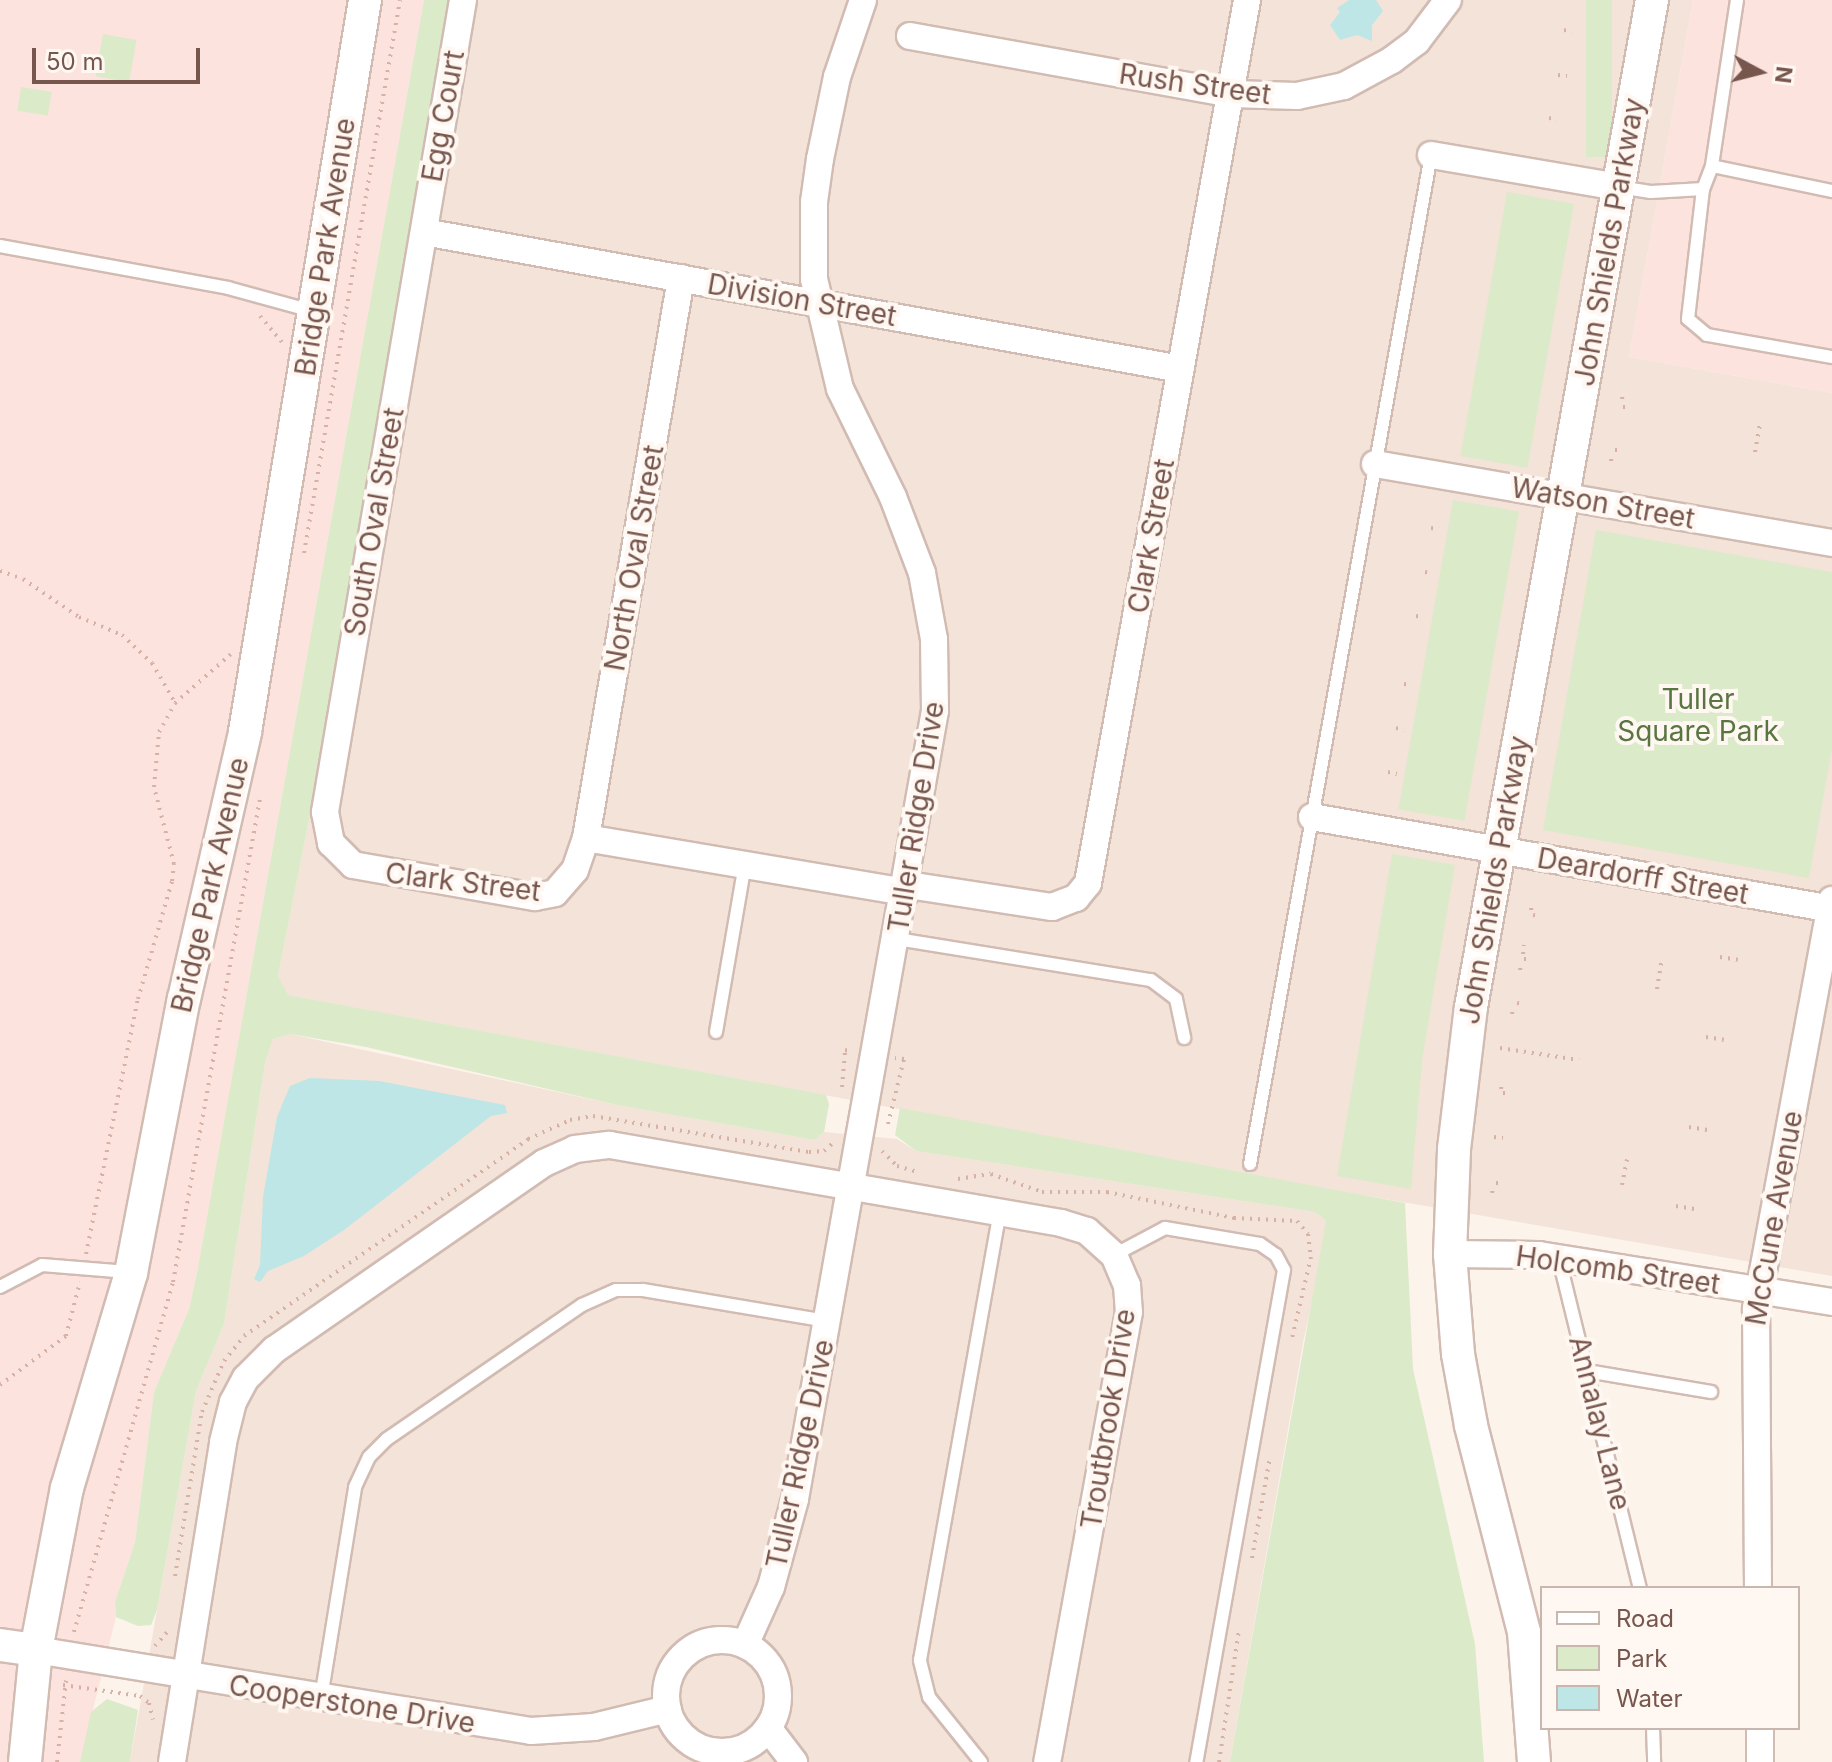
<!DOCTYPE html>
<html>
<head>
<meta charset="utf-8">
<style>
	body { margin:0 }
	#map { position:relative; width:1832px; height:1762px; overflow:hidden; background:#fcf3ea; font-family:Inter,sans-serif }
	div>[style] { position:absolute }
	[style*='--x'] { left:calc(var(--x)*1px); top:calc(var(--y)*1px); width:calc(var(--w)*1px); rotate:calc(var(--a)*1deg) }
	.residential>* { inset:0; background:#f4e3d8 }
	.commercial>* { inset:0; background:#fce3de }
	.green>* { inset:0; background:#dbeac8; transform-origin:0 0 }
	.water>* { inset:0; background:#bee6e6 }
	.path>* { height:4px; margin-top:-2px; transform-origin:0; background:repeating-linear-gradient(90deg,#d7b1a5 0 2px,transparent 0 8px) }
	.roads { filter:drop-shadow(2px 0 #d1bbb2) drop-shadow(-2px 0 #d1bbb2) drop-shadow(0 2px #d1bbb2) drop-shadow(0 -2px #d1bbb2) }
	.service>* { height:12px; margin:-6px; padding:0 6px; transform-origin:6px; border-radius:6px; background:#fff }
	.minor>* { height:26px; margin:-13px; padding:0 13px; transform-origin:13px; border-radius:13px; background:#fff }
	.minor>.ring { margin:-13px; padding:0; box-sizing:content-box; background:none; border:26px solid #fff; border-radius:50% }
	.tertiary>* { height:32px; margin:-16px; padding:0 16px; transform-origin:16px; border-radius:16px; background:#fff }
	span { translate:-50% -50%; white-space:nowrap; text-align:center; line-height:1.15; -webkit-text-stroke:8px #fff7f1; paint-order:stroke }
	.street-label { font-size:28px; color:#77564d }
	.park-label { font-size:28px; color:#597642 }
	.legend { position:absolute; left:1540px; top:1586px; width:260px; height:144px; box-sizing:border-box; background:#fff7f1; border:2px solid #c9b7af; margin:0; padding:10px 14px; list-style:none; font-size:24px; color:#77564d }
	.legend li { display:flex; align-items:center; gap:16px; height:40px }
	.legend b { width:40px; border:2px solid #c9b7af }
	.north { position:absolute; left:1720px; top:32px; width:80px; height:80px; -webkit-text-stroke:6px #fff7f1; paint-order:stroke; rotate:97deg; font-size:22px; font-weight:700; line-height:32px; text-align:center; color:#77564d }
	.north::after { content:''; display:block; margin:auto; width:28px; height:36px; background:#77564d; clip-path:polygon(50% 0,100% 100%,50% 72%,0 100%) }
	.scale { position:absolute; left:32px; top:48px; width:168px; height:36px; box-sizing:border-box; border:4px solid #77564d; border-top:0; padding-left:10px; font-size:24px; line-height:28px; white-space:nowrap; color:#77564d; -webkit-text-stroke:6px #fff7f1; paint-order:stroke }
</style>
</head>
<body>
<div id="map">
	<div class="residential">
		<div style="clip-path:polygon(448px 0,1693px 0,1629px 357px,1832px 393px,1832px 1276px,1356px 1194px,287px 995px,278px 976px,321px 759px)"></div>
		<div style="clip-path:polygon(290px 1034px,617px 1105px,815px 1140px,824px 1132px,897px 1139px,916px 1151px,1315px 1212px,1326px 1221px,1327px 1234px,1303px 1343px,1230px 1762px,130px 1762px,196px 1391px,224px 1324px,265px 1063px,273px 1039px)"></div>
	</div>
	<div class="commercial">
		<div style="clip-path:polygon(0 0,424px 0,197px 1273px,189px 1309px,154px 1392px,135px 1542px,115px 1602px,116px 1617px,80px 1762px,0 1762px)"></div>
		<div style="clip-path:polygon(1693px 0,1832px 0,1832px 393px,1629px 357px)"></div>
	</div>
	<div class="green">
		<div style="clip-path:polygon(424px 0,448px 0,321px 759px,278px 976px,288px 995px,826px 1095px,829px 1104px,824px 1132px,815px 1140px,617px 1105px,366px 1047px,290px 1034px,273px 1039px,265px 1063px,224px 1324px,196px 1391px,157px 1610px,151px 1625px,138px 1626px,116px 1617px,115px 1602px,135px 1542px,154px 1392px,189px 1309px,197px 1273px)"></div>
		<div style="left:1586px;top:0;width:26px;height:157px"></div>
		<div style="left:103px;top:34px;width:34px;height:43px;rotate:10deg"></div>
		<div style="left:21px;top:87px;width:31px;height:24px;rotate:9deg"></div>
		<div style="left:1507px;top:192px;width:68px;height:268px;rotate:10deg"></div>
		<div style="left:1453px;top:500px;width:67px;height:314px;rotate:10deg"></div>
		<div style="clip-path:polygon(1596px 530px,1832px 572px,1832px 748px,1809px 878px,1543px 830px)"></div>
		<div style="clip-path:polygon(1392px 854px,1455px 865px,1422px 1060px,1411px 1189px,1337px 1176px)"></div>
		<div style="clip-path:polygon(900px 1108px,1405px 1203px,1413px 1369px,1475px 1644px,1484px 1762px,1230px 1762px,1326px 1221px,1315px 1212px,916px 1151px,895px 1135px)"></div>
		<div style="clip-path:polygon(107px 1699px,138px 1710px,130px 1762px,80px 1762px,91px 1712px)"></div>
	</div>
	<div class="water">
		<div style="clip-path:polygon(1349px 0,1376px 0,1383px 11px,1372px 25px,1372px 41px,1357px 35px,1340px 40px,1330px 25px,1340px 12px,1337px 8px)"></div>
		<div style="clip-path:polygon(310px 1078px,379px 1081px,505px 1105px,507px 1113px,491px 1116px,344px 1230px,304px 1256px,268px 1271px,260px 1282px,254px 1279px,260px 1265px,263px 1197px,277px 1117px,290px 1086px)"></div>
	</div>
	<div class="path">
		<div style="--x:1564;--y:30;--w:8;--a:14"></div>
		<div style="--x:1558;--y:75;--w:9;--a:6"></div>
		<div style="--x:1549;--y:118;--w:8;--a:14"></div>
		<div style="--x:260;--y:316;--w:34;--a:50"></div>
		<div style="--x:1622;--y:399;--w:7;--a:-82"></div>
		<div style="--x:1623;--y:407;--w:2;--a:0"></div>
		<div style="--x:1615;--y:450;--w:3;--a:0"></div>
		<div style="--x:1755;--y:452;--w:27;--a:-80"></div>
		<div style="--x:1611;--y:461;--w:6;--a:-81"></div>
		<div style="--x:1431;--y:528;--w:8;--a:7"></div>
		<div style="--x:304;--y:553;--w:561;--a:-80.15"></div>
		<div style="--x:0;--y:571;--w:24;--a:19"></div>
		<div style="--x:23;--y:579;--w:68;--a:34.2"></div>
		<div style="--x:79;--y:617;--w:47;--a:22.7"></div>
		<div style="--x:122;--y:635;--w:41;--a:43"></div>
		<div style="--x:152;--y:663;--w:46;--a:60.1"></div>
		<div style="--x:1425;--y:572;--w:7;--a:16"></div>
		<div style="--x:1416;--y:616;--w:8;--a:7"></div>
		<div style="--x:1404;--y:684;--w:8;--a:7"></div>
		<div style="--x:1396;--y:728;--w:8;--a:14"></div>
		<div style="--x:1388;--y:772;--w:9;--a:13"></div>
		<div style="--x:1531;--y:910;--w:7;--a:-82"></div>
		<div style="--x:1533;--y:915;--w:3;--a:18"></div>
		<div style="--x:1523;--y:954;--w:9;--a:-84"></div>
		<div style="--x:1720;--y:957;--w:18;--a:9"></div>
		<div style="--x:1524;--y:959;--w:3;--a:0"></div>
		<div style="--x:1520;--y:970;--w:6;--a:-81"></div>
		<div style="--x:1657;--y:989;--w:31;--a:-81"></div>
		<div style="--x:1517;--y:1003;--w:3;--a:18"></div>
		<div style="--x:1512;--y:1014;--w:6;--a:-81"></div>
		<div style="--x:1706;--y:1037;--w:18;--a:9"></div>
		<div style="--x:1500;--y:1048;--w:80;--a:8.6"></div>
		<div style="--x:842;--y:1087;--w:37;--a:-85"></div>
		<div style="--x:845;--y:1050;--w:6;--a:9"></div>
		<div style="--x:1501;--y:1089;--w:7;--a:-82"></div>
		<div style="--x:1503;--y:1093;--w:3;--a:0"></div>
		<div style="--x:888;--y:1124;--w:67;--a:-76.2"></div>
		<div style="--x:904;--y:1059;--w:9;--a:-174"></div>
		<div style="--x:1689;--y:1127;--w:19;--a:9"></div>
		<div style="--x:1494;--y:1137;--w:9;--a:6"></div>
		<div style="--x:882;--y:1151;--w:21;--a:45"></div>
		<div style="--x:897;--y:1166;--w:22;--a:16"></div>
		<div style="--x:958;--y:1179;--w:33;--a:-9"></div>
		<div style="--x:991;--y:1174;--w:54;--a:19.4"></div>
		<div style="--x:1042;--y:1192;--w:65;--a:0"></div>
		<div style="--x:1107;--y:1192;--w:130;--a:11.6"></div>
		<div style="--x:1234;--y:1218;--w:63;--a:2.7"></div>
		<div style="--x:1297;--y:1221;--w:17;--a:50"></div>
		<div style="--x:1308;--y:1234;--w:23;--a:83"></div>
		<div style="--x:1311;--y:1257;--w:87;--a:103.2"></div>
		<div style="--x:1496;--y:1183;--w:5;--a:0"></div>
		<div style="--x:1622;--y:1185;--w:26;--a:-79"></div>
		<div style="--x:1492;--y:1193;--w:5;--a:-79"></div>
		<div style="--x:1676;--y:1206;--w:19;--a:9"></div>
		<div style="--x:86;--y:1254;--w:260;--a:-78.5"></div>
		<div style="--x:138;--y:999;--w:123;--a:-73.9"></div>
		<div style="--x:172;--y:881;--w:17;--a:-83"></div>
		<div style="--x:174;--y:864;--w:80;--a:-104.6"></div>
		<div style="--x:154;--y:787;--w:55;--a:-84.8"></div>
		<div style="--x:159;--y:732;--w:33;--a:-61"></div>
		<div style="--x:175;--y:703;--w:74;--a:-41.2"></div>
		<div style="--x:0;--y:1385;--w:82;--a:-36.6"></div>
		<div style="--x:66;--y:1336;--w:56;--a:-75.5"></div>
		<div style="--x:1252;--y:1558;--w:103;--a:-79.9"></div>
		<div style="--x:175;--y:1576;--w:166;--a:-80.7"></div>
		<div style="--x:202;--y:1412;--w:56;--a:-66.7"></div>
		<div style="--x:224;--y:1361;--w:32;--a:-51"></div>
		<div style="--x:244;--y:1336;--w:346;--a:-34.7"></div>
		<div style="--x:528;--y:1139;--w:46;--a:-24.3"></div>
		<div style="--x:570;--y:1120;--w:23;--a:-10"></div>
		<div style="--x:593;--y:1116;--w:219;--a:9.5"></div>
		<div style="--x:809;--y:1152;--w:15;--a:-4"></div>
		<div style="--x:824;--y:1151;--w:12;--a:-42"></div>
		<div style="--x:74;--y:1632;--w:364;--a:-74.2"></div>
		<div style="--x:173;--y:1282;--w:492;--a:-79.8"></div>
		<div style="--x:155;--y:1646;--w:18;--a:-49"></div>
		<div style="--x:63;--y:1685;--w:78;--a:8.1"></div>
		<div style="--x:140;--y:1696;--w:11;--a:38"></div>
		<div style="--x:149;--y:1703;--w:17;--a:77"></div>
		<div style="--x:57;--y:1762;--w:82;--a:-83.7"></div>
		<div style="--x:1219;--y:1762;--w:134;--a:-81.4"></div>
	</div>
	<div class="roads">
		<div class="service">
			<div style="--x:1737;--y:0;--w:168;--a:98.6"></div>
			<div style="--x:1712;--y:166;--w:25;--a:111"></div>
			<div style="--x:1703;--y:189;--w:131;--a:96.6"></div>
			<div style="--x:1688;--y:319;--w:25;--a:40"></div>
			<div style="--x:1707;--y:335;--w:127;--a:10"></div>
			<div style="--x:1712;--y:166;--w:123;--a:11.8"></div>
			<div style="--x:1619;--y:187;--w:32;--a:9"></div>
			<div style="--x:1651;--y:192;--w:52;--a:-3.3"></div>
			<div style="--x:0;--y:246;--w:232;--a:10.4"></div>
			<div style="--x:228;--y:288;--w:87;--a:15.3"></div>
			<div style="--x:897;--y:939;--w:257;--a:9.2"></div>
			<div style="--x:1151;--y:980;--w:31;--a:37"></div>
			<div style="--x:1176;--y:999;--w:40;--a:78"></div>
			<div style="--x:716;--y:1032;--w:170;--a:-80.2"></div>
			<div style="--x:1250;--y:1164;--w:1025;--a:-79.83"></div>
			<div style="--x:1114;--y:1255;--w:58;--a:-27.9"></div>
			<div style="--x:1165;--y:1228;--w:96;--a:9.6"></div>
			<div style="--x:1260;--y:1244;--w:19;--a:35"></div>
			<div style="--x:1276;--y:1255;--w:17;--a:62"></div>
			<div style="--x:1284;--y:1270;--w:500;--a:100.1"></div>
			<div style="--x:1559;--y:1259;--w:339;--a:76.2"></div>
			<div style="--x:0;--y:1287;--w:47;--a:-27.6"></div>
			<div style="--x:42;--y:1265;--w:86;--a:4.7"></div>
			<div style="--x:1587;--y:1371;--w:126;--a:9.6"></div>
			<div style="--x:321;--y:1698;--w:214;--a:-80.8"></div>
			<div style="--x:355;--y:1487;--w:33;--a:-65"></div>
			<div style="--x:369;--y:1457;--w:25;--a:-45"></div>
			<div style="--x:387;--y:1439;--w:237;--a:-34.5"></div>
			<div style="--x:582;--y:1305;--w:37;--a:-24"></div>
			<div style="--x:616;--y:1290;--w:27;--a:0"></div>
			<div style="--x:643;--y:1290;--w:187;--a:9.6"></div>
			<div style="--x:1653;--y:1728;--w:34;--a:88"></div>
			<div style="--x:981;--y:1762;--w:83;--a:-128.7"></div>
			<div style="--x:929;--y:1697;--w:38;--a:-104"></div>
			<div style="--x:920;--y:1660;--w:454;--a:-79.9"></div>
		</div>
		<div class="minor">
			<div style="--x:463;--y:0;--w:824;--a:99.65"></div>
			<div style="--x:325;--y:812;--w:32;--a:79"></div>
			<div style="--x:331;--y:843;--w:31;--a:45"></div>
			<div style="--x:353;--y:865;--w:185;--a:10"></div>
			<div style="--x:535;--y:897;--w:20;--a:-11"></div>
			<div style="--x:555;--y:893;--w:30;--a:-49"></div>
			<div style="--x:575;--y:870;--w:34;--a:-71"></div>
			<div style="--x:586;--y:838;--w:568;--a:-80.37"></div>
			<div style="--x:910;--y:36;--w:327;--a:10.2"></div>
			<div style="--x:1232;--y:94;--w:65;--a:1.8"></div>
			<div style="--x:1297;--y:96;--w:48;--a:-12"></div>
			<div style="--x:1344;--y:86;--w:55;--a:-28.4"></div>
			<div style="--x:1392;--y:60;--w:31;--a:-37"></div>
			<div style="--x:1417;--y:41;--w:51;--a:-52.9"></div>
			<div style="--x:1431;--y:155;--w:191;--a:9.7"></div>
			<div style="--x:424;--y:232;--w:769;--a:10.26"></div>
			<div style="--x:1375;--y:464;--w:464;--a:9.8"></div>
			<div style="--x:1312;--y:817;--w:528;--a:10.03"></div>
			<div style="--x:586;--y:838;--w:325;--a:9.6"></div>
			<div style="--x:908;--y:885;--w:146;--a:8.7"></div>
			<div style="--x:1052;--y:907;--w:26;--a:-21"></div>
			<div style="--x:1076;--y:898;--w:19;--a:-51"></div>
			<div style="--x:1088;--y:883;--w:897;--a:-79.79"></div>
			<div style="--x:1450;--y:1254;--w:89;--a:0.6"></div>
			<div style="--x:1539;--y:1255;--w:297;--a:9.1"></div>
			<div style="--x:1758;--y:1588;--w:279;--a:-90.4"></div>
			<div style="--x:1756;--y:1309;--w:416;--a:-79.5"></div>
			<div class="ring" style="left:666px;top:1640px;width:86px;height:86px"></div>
			<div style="--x:745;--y:1645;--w:64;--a:-65.9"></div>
			<div style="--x:771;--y:1587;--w:91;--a:-74.7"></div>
			<div style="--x:795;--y:1499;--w:800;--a:-79.93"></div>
			<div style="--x:935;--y:711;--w:72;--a:-90.8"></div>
			<div style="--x:934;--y:639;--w:67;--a:-100.3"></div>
			<div style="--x:922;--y:573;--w:81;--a:-110.9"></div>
			<div style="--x:893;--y:497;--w:120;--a:-116.1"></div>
			<div style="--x:840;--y:389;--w:113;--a:-103.3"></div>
			<div style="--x:814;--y:279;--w:77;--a:-90"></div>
			<div style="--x:814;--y:202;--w:43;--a:-82.1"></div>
			<div style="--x:820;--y:159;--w:84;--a:-78.3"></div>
			<div style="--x:837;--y:77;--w:81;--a:-71.3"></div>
			<div style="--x:36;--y:1650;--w:502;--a:9.29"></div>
			<div style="--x:531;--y:1731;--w:63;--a:-3.6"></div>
			<div style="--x:594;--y:1727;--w:76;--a:-13.7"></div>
			<div style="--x:768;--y:1728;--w:43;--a:52.6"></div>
			<div style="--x:1760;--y:1728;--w:34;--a:90"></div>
			<div style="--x:172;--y:1762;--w:324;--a:-80.9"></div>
			<div style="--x:223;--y:1442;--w:41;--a:-76"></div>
			<div style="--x:233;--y:1402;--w:27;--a:-62"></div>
			<div style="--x:246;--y:1378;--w:40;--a:-45"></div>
			<div style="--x:274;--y:1350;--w:328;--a:-34.7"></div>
			<div style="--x:544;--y:1163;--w:34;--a:-24"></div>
			<div style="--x:575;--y:1149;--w:35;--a:-7"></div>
			<div style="--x:610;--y:1145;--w:458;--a:9.8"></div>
			<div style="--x:1061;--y:1223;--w:27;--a:17"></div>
			<div style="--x:1087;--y:1231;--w:36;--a:42"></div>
			<div style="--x:1114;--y:1255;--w:33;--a:67"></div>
			<div style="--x:1127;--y:1285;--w:27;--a:86"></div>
			<div style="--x:1129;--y:1312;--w:457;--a:100.3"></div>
		</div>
		<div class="tertiary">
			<div style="--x:0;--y:1645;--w:36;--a:8"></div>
			<div style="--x:25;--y:1762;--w:113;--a:-84.4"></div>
			<div style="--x:36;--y:1650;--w:165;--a:-79.2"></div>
			<div style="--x:67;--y:1488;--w:224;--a:-73.4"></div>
			<div style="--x:131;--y:1273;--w:279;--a:-79.1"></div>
			<div style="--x:184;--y:999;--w:274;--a:-77.1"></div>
			<div style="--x:245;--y:732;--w:742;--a:-80.69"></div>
			<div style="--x:1534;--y:1762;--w:130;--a:-94.4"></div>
			<div style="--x:1524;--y:1632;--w:214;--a:-104.4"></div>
			<div style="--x:1471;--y:1425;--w:72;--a:-100.4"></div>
			<div style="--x:1458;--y:1354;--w:100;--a:-94.6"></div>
			<div style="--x:1450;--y:1254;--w:105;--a:-87.8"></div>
			<div style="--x:1454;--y:1149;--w:143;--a:-83.2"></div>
			<div style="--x:1471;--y:1007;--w:1023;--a:-79.81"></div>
		</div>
	</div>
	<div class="street-label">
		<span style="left:1195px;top:84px;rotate:8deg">Rush Street</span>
		<span style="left:443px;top:116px;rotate:-80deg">Egg Court</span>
		<span style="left:1609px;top:242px;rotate:-80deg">John Shields Parkway</span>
		<span style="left:325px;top:247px;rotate:-81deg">Bridge Park Avenue</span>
		<span style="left:802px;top:300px;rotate:10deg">Division Street</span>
		<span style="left:1603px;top:503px;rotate:10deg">Watson Street</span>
		<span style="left:374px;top:522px;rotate:-80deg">South Oval Street</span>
		<span style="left:1151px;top:536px;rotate:-80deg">Clark Street</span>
		<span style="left:634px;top:558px;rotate:-80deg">North Oval Street</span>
		<span style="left:916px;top:817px;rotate:-81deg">Tuller Ridge Drive</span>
		<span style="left:1643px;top:876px;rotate:10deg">Deardorff Street</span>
		<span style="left:1494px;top:880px;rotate:-80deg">John Shields Parkway</span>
		<span style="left:463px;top:882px;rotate:7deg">Clark Street</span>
		<span style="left:210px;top:885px;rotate:-77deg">Bridge Park Avenue</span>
		<span style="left:1774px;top:1218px;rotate:-80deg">McCune Avenue</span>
		<span style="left:1618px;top:1270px;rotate:8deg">Holcomb Street</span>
		<span style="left:1108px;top:1419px;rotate:-81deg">Troutbrook Drive</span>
		<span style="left:1600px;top:1423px;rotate:76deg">Annalay Lane</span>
		<span style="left:800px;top:1454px;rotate:-78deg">Tuller Ridge Drive</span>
		<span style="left:352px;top:1704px;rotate:9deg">Cooperstone Drive</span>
	</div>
	<div class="park-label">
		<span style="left:1698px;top:715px">Tuller<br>Square Park</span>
	</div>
	<ul class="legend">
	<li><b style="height:10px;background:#fff"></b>Road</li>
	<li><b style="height:22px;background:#dbeac8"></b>Park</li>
	<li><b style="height:22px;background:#bee6e6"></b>Water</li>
	</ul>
	<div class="north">N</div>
	<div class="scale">50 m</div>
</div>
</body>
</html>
